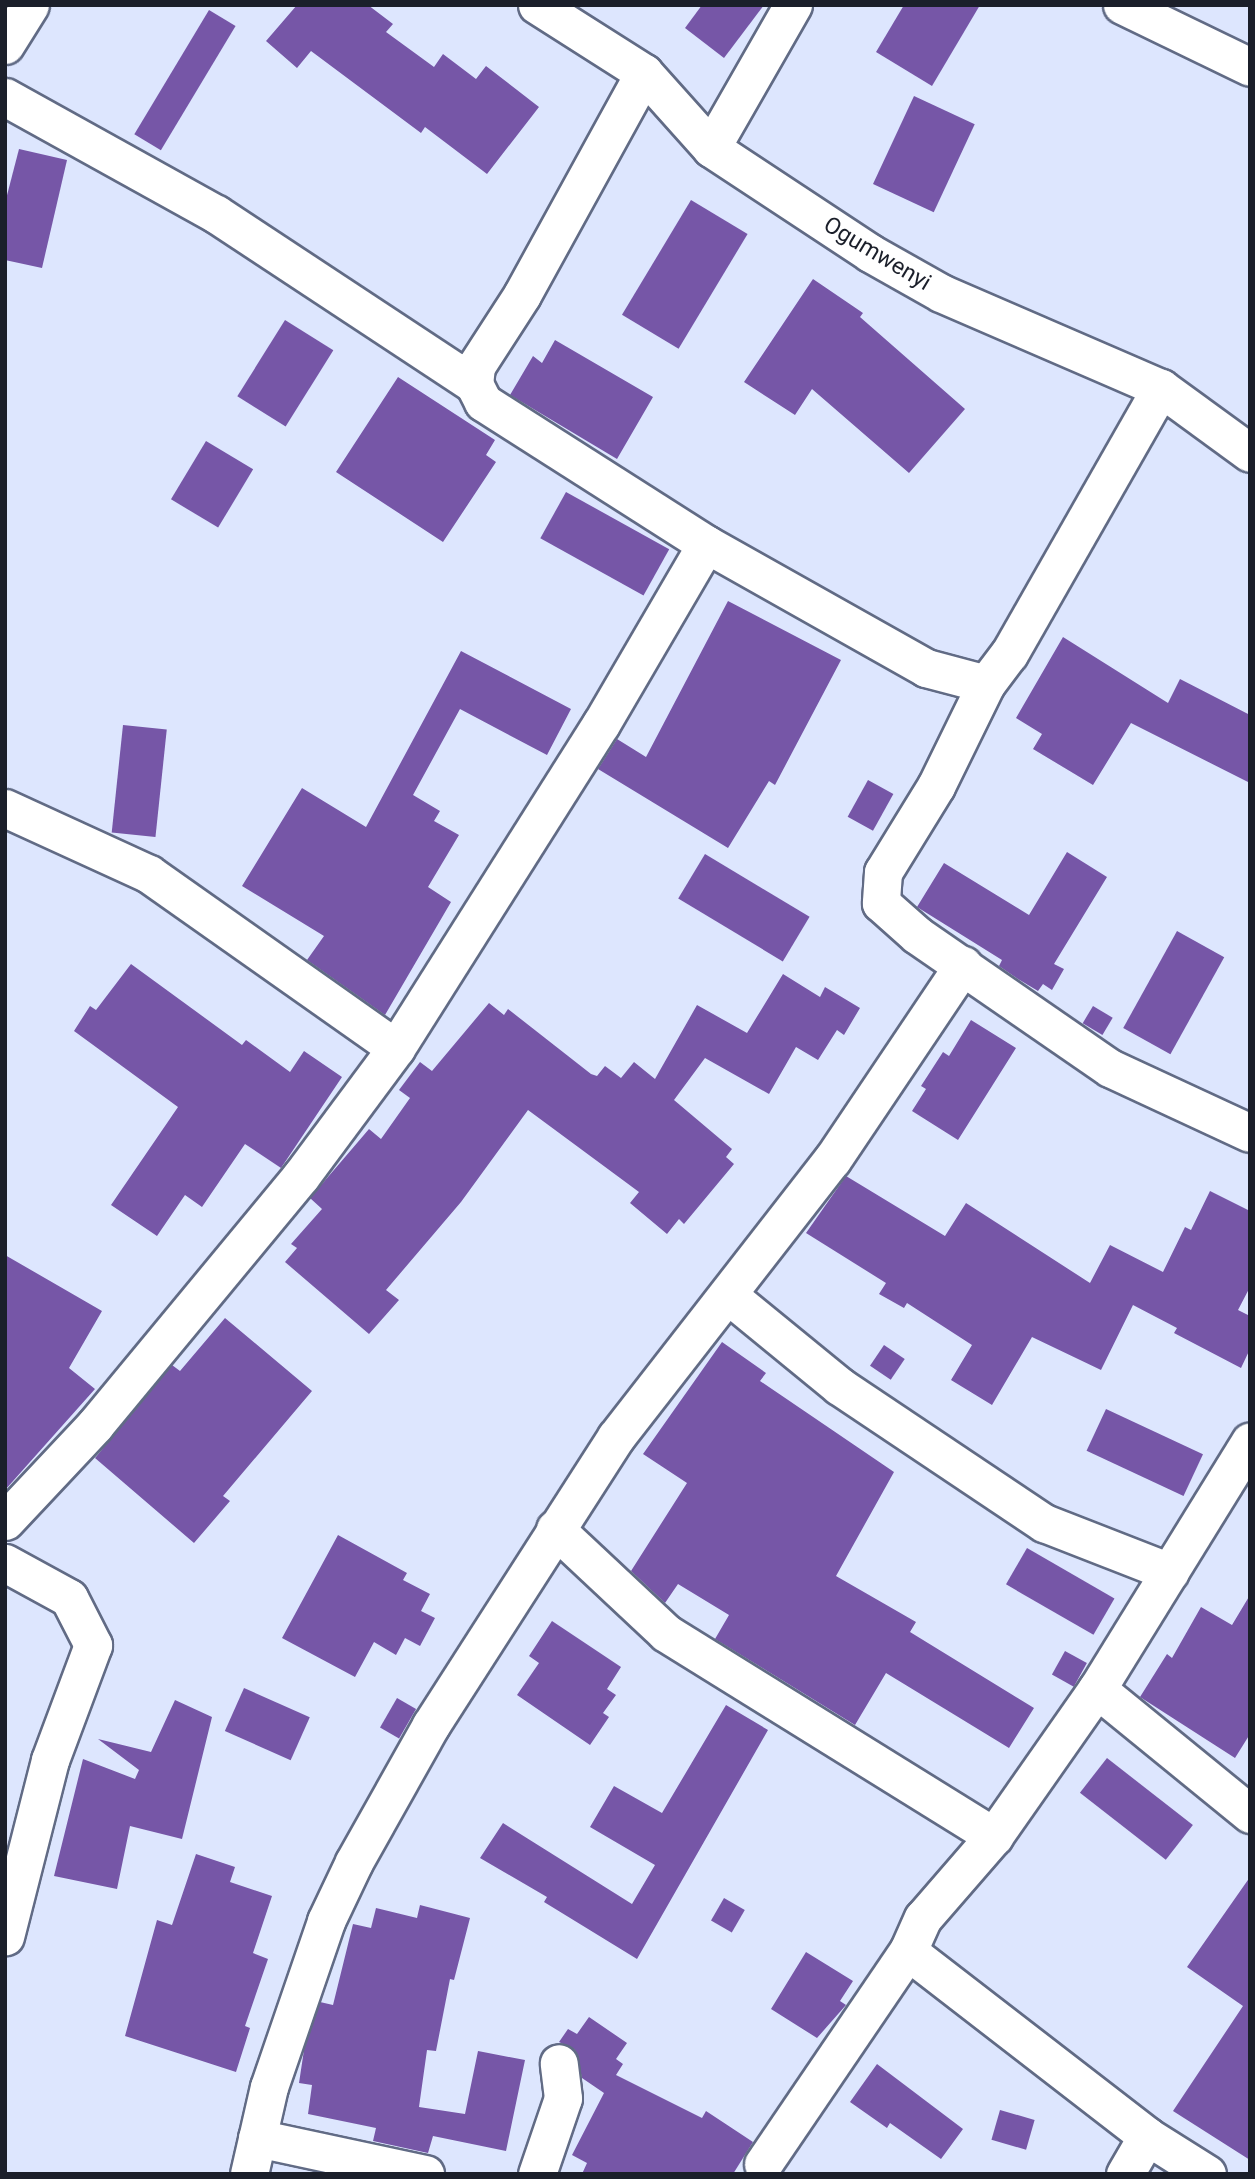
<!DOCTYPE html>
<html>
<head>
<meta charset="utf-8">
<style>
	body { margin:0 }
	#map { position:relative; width:1255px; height:2179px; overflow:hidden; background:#dde6fe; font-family:Roboto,sans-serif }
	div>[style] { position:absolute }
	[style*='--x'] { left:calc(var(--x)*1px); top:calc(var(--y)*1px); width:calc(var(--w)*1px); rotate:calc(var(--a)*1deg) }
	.building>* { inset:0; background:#7656a7; transform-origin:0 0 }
	.roads { filter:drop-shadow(2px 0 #616b85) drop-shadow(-2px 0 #616b85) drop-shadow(0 2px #616b85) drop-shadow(0 -2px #616b85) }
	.minor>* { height:37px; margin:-18.5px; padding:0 18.5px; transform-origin:18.5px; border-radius:18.5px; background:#fff }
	span { translate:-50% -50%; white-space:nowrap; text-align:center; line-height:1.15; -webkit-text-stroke:7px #fff; paint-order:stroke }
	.street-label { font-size:23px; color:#1b1f2a }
	.frame { position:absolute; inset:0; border:7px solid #1b1f2a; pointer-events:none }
</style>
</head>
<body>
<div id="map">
	<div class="building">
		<div style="clip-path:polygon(297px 5px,368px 5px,393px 24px,386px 32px,434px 67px,443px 54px,476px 79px,486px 66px,539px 107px,487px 174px,425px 127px,421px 133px,311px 51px,297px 68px,266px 41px)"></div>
		<div style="clip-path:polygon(702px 5px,764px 5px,724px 58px,685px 28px)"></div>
		<div style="clip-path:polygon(904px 5px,980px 5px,932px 86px,876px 52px)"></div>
		<div style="left:209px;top:10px;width:31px;height:145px;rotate:31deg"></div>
		<div style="left:914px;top:96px;width:67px;height:97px;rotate:25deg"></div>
		<div style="clip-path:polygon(19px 149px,67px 160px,42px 268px,5px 260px,5px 203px)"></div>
		<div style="left:691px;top:200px;width:66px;height:134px;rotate:31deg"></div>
		<div style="clip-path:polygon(813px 279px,863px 313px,860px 317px,965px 409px,909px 473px,812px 389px,795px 415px,744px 382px)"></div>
		<div style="left:285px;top:320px;width:57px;height:90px;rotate:32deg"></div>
		<div style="clip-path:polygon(555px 340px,653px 397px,617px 459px,510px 395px,533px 356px,542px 363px)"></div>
		<div style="clip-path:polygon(398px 377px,495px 440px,486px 455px,496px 462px,443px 542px,336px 472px)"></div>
		<div style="left:206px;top:441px;width:55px;height:68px;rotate:31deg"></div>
		<div style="left:566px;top:492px;width:118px;height:53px;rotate:29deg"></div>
		<div style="clip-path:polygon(728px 601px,841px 660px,775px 785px,769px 781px,728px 848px,598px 769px,617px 739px,646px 757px)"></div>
		<div style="clip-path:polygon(1063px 637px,1168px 703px,1180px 679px,1250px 715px,1250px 783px,1131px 723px,1093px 785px,1033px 749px,1042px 734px,1016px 718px)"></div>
		<div style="clip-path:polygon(461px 651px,571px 709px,547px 755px,460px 709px,413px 795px,440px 811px,434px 821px,459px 835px,428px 887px,451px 902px,385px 1015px,307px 960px,324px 936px,242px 886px,302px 788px,366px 827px)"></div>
		<div style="left:123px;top:725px;width:44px;height:108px;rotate:6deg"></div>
		<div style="left:868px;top:780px;width:29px;height:42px;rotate:29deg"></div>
		<div style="clip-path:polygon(1067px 852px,1107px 877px,1054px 964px,1064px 969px,1052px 990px,1043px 984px,1038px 991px,1018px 979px,999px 966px,1002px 960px,917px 907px,944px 863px,1029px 915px)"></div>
		<div style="left:705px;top:854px;width:122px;height:52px;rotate:31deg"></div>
		<div style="left:1177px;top:931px;width:54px;height:111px;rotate:29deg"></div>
		<div style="clip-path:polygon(131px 964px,242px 1045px,246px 1040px,290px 1072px,304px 1051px,342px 1077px,281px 1168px,245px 1144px,202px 1207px,185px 1195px,157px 1236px,111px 1205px,178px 1107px,74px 1031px,90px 1006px,96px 1010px)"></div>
		<div style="clip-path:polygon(783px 974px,820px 997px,825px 987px,860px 1008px,844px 1035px,837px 1030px,818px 1060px,796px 1047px,769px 1094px,705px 1058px,674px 1100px,732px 1149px,726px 1157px,734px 1164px,684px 1224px,679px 1219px,667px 1234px,630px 1203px,639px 1192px,528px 1110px,461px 1202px,386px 1290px,399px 1300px,369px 1334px,285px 1262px,297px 1248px,291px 1244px,322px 1209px,310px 1198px,369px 1129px,381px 1139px,410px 1098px,399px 1090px,420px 1062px,432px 1071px,489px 1003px,504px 1015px,508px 1009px,591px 1074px,597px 1076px,605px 1066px,621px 1078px,634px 1062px,655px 1079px,697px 1005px,747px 1033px)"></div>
		<div style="left:1093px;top:1006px;width:23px;height:20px;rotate:31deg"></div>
		<div style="clip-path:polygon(971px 1020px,1016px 1048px,958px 1140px,912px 1111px,926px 1089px,921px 1086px,943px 1052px,949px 1056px)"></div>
		<div style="clip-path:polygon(846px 1176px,945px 1236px,966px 1203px,1090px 1283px,1110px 1245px,1163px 1272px,1185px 1227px,1191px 1230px,1210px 1191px,1250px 1211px,1250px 1287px,1238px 1310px,1250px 1316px,1250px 1349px,1241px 1368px,1174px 1333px,1177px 1328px,1133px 1305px,1101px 1370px,1032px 1337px,992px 1405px,951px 1380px,972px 1345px,907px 1303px,904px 1308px,879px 1294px,886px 1283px,806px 1233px)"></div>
		<div style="clip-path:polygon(5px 1255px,102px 1311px,69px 1368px,95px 1389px,5px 1490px)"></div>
		<div style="clip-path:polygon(225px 1318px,312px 1391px,223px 1496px,230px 1501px,194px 1543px,95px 1458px,172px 1365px,180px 1371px)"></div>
		<div style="clip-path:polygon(722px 1342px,766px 1373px,760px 1381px,894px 1472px,836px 1576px,916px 1622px,910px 1632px,1034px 1708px,1009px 1748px,886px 1673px,855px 1725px,715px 1639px,729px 1615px,678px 1584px,665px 1603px,631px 1571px,687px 1483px,643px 1454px)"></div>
		<div style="left:884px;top:1345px;width:25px;height:25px;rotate:34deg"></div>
		<div style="left:1106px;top:1409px;width:107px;height:46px;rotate:25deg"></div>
		<div style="clip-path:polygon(338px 1535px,407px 1573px,403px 1580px,430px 1594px,421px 1611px,435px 1618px,420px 1646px,405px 1638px,396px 1655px,374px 1642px,355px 1677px,282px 1638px)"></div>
		<div style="left:1027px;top:1548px;width:101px;height:42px;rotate:30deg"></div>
		<div style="clip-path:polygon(1250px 1595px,1250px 1734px,1235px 1758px,1140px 1697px,1167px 1654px,1172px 1658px,1201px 1607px,1232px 1625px)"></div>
		<div style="clip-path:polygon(552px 1621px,621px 1667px,607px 1689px,616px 1695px,603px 1713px,609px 1717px,590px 1745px,517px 1695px,539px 1663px,529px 1656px)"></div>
		<div style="left:1065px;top:1651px;width:25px;height:27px;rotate:29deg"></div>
		<div style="left:244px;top:1688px;width:72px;height:47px;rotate:24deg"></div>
		<div style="left:397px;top:1698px;width:22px;height:34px;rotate:30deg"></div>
		<div style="clip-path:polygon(175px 1700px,212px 1717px,182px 1839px,130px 1826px,117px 1889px,54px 1876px,83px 1759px,135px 1779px,139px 1770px,98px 1739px,151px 1752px)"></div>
		<div style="clip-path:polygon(726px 1705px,768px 1730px,637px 1959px,544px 1902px,547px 1897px,480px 1858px,503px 1823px,632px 1904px,655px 1865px,590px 1827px,614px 1786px,662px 1813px)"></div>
		<div style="left:1107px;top:1758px;width:109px;height:44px;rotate:38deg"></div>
		<div style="clip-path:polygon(196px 1854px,235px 1867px,230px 1882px,272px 1896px,253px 1953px,268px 1959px,245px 2026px,250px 2028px,236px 2072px,125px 2036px,157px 1920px,172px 1925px)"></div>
		<div style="clip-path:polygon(1250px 1877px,1250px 2160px,1173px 2111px,1243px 2006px,1187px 1967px)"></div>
		<div style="left:724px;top:1898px;width:24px;height:26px;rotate:30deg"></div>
		<div style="clip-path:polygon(420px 1905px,470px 1918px,454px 1980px,450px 1979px,436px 2051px,427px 2050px,419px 2107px,465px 2114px,478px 2051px,525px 2060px,506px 2151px,433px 2136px,428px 2153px,373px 2141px,376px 2128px,308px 2114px,312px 2085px,299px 2083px,304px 2050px,320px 2002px,333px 2005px,353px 1924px,371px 1928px,376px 1908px,417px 1918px)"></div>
		<div style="clip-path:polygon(806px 1952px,853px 1981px,840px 2001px,846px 2005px,817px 2038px,771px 2009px)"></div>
		<div style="clip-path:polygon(589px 2017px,627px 2043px,616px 2059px,623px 2064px,616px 2075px,702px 2118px,706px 2111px,753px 2142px,733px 2174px,582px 2174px,587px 2163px,572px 2155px,604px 2093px,582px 2078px,575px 2050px,559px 2042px,568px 2029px,577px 2034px)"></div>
		<div style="clip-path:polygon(877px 2064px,963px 2129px,941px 2159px,890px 2123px,887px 2128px,850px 2102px)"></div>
		<div style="left:1000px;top:2110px;width:36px;height:31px;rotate:16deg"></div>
	</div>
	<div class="roads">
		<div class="minor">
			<div style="--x:537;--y:5;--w:127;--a:32.4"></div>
			<div style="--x:644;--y:73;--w:101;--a:48.2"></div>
			<div style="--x:711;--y:148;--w:191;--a:33.4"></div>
			<div style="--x:870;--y:253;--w:81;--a:29.4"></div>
			<div style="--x:941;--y:293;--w:240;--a:23.4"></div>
			<div style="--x:1161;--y:388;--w:110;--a:36.1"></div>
			<div style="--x:1122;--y:5;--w:142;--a:25.8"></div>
			<div style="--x:5;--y:45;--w:47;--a:-58"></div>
			<div style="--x:644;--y:73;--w:253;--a:118.8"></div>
			<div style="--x:522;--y:295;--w:85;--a:122.9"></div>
			<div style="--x:476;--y:366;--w:18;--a:96"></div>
			<div style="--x:474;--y:384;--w:20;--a:63"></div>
			<div style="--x:483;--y:402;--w:264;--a:32.5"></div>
			<div style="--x:706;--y:544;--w:253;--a:29.4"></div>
			<div style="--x:926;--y:668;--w:62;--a:14.9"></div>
			<div style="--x:986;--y:684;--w:38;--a:-53"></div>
			<div style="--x:1009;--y:654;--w:306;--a:-60.3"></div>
			<div style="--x:5;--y:97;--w:241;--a:29"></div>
			<div style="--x:216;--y:214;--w:309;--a:33.4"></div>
			<div style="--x:711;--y:148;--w:165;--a:-60.2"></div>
			<div style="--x:986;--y:684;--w:114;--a:116.1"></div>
			<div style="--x:936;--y:786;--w:101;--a:121.6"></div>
			<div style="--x:883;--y:872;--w:31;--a:94"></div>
			<div style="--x:881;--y:903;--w:48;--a:41.6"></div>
			<div style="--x:917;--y:935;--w:234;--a:34.6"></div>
			<div style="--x:1110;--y:1068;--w:154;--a:24.9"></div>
			<div style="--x:5;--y:808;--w:158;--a:24.6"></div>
			<div style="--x:149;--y:874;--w:302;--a:35.2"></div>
			<div style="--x:728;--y:1295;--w:144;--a:39.3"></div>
			<div style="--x:839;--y:1386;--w:247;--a:33.8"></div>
			<div style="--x:1044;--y:1523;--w:135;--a:21.3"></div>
			<div style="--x:5;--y:1521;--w:132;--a:-46.8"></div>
			<div style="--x:95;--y:1425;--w:323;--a:-50.4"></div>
			<div style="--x:301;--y:1176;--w:159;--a:-53.4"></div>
			<div style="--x:396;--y:1048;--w:383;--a:-57.7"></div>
			<div style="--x:601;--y:724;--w:208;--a:-59.7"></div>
			<div style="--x:555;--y:1529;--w:152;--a:43.1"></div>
			<div style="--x:666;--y:1633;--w:386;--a:31.8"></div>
			<div style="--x:5;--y:1563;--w:73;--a:28.7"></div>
			<div style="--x:69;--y:1598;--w:53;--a:62.9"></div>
			<div style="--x:93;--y:1645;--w:123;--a:110.5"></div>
			<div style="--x:50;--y:1760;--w:182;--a:104.3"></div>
			<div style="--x:1097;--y:1689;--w:198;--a:39.2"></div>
			<div style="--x:257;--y:2138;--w:172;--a:12.1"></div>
			<div style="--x:763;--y:2164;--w:258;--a:-55.8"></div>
			<div style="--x:249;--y:2174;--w:89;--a:-77.1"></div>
			<div style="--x:269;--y:2087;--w:176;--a:-71"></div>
			<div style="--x:326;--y:1921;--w:65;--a:-64.6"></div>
			<div style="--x:354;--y:1862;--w:157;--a:-60.7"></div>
			<div style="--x:431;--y:1725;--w:342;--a:-57.3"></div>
			<div style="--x:616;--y:1437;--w:351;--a:-52.1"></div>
			<div style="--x:832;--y:1160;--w:235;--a:-56.1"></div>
			<div style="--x:537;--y:2174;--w:80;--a:-71.1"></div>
			<div style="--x:563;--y:2098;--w:35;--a:-97"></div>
			<div style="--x:1125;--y:2174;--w:44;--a:-59.9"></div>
			<div style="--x:1207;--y:2174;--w:71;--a:-147.7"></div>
			<div style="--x:1147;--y:2136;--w:302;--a:-142.3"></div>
			<div style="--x:908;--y:1951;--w:36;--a:-66"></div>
			<div style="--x:923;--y:1918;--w:108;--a:-49.1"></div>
			<div style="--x:994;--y:1836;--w:179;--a:-55"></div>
			<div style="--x:1097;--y:1689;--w:291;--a:-58.3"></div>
		</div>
	</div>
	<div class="street-label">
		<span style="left:877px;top:254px;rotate:31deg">Ogumwenyi</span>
	</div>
	<div class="frame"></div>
</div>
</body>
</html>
